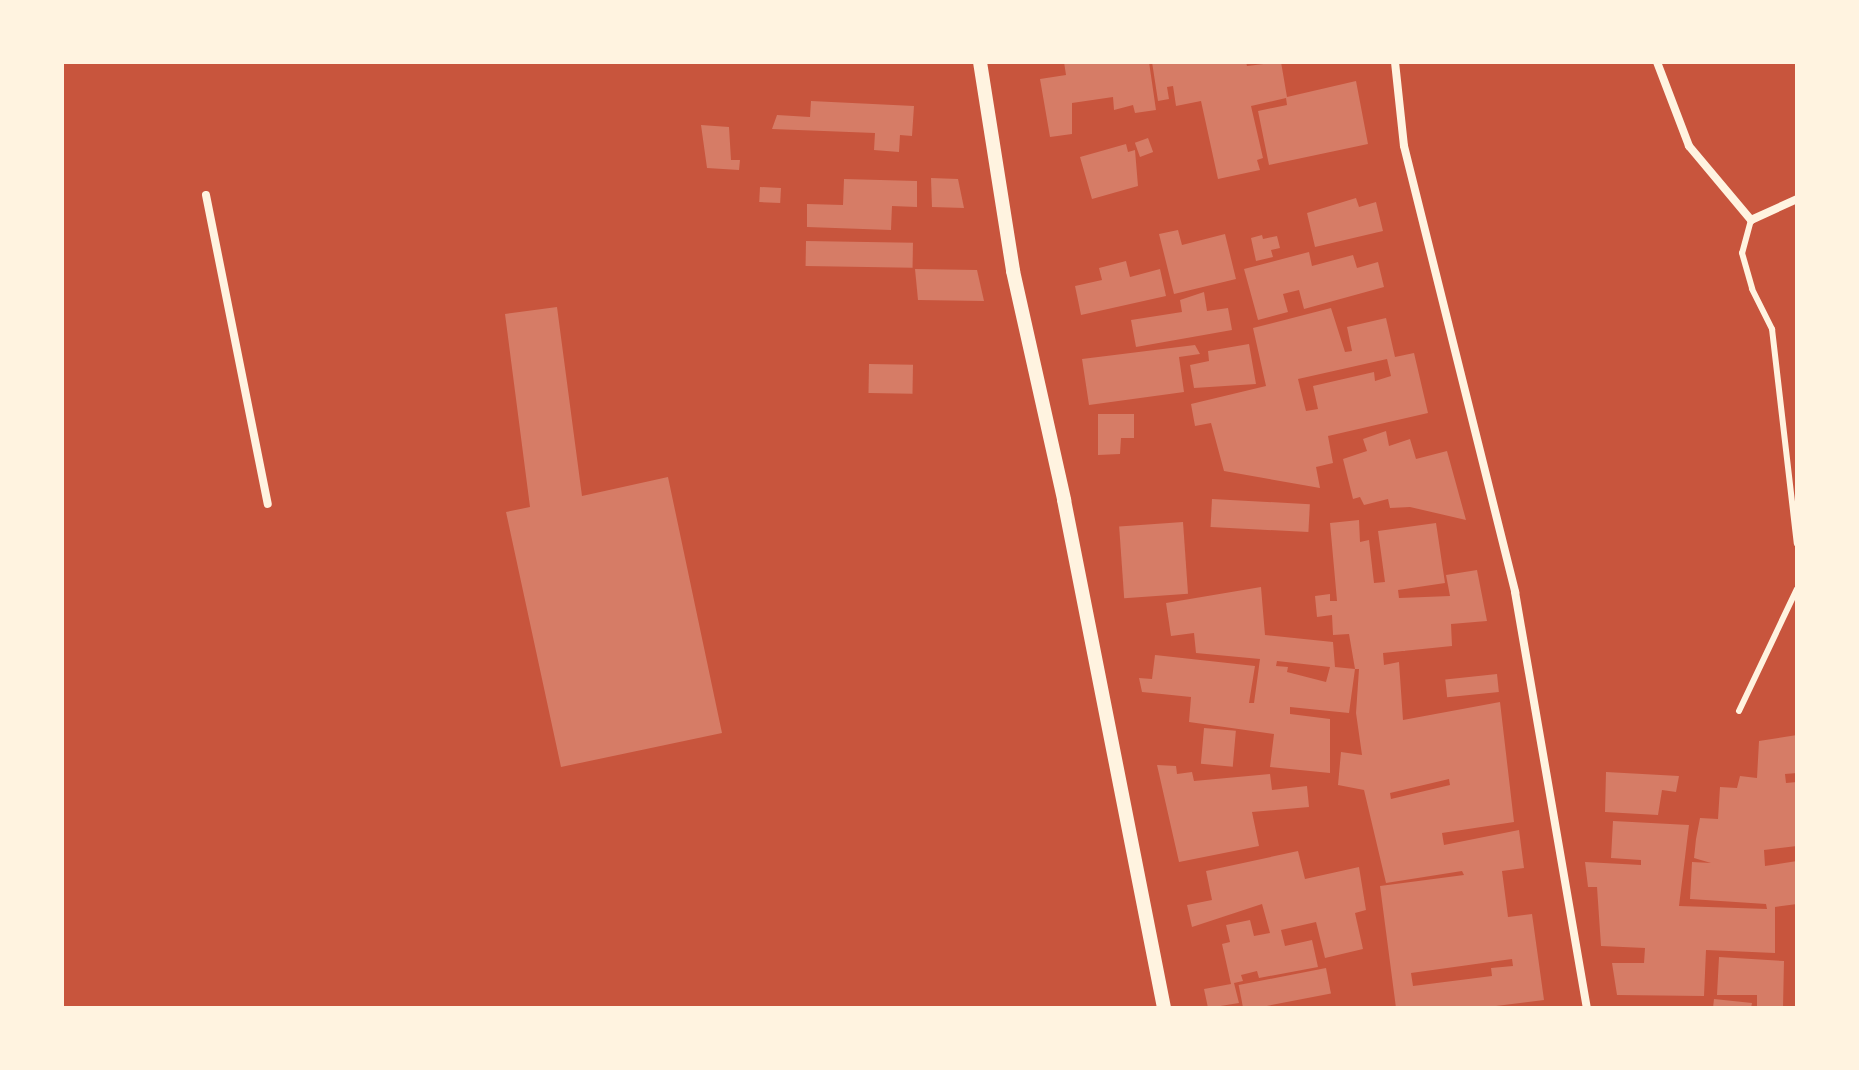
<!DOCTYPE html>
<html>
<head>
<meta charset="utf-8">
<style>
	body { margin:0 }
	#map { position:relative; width:1859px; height:1070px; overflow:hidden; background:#c8553d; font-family:"Nunito Sans",sans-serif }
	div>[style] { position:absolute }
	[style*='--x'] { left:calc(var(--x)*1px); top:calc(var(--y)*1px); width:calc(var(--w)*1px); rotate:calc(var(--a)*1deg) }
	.building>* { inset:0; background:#d67c66; transform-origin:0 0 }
	.service>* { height:6px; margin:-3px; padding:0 3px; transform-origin:3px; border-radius:3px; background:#fff3e0 }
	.minor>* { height:8px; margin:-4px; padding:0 4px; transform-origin:4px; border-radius:4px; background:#fff3e0 }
	.tertiary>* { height:14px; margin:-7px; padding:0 7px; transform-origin:7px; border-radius:7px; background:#fff3e0 }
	span { translate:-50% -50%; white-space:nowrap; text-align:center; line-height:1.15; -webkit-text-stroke:6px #fff3e0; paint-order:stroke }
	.frame { position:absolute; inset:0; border:64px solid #fff3e0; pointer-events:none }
</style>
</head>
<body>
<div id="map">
	<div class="building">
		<div style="clip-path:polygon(1064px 62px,1149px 62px,1156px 110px,1135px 113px,1133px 105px,1114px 110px,1113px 97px,1072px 103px,1072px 134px,1050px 137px,1040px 79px,1066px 75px)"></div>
		<div style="clip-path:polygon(1152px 62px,1246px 62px,1247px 66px,1281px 62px,1287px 97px,1356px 81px,1368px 144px,1269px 165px,1258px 111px,1287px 105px,1286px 98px,1251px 106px,1263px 158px,1257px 160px,1260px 170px,1218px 179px,1201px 101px,1176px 106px,1173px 86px,1167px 87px,1169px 99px,1158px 101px)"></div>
		<div style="clip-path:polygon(811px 101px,914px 106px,912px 136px,900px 135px,899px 152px,874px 150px,875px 133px,772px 129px,777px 115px,810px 117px)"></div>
		<div style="clip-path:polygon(701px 125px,729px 127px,731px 160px,740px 160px,739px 170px,707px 168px)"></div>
		<div style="left:1148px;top:138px;width:15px;height:14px;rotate:70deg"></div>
		<div style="clip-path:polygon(1126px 144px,1128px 152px,1135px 150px,1138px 186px,1092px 199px,1080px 157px)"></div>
		<div style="clip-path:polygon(931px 178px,958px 179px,964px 208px,932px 207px)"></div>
		<div style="clip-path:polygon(844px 179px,917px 181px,917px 207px,892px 206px,891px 230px,807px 227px,807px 204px,843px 205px)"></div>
		<div style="left:760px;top:187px;width:21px;height:15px;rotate:3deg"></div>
		<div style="clip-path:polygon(1356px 198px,1359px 207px,1376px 202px,1383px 231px,1315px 247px,1307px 213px)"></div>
		<div style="clip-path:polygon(1178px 230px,1182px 245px,1225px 234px,1236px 279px,1174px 294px,1159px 234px)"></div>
		<div style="clip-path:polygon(1262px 235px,1263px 239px,1277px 236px,1280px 248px,1271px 250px,1273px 257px,1256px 261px,1251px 238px)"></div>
		<div style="left:806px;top:241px;width:107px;height:25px;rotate:1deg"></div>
		<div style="clip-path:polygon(1309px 252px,1312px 266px,1353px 255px,1357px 268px,1378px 262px,1384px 287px,1304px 309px,1299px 290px,1283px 294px,1288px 312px,1258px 320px,1244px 269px)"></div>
		<div style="clip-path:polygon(1126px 261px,1130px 277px,1160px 269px,1166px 296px,1081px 315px,1075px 286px,1102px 280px,1099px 268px)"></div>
		<div style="clip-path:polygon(915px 269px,977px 270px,984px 301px,918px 300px)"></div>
		<div style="clip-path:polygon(1204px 292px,1207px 311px,1228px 308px,1232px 330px,1136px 347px,1131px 320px,1182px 312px,1180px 300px)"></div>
		<div style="clip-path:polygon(557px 307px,582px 496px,668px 477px,722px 733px,561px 767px,506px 512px,530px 507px,505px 314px)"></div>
		<div style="clip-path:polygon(evenodd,1331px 308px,1345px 352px,1352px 351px,1347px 327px,1386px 318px,1395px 357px,1414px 353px,1428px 413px,1328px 436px,1333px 463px,1316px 467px,1320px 488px,1224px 471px,1211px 423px,1195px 426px,1191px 404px,1266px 386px,1253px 328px,1331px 308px,1387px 359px,1391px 376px,1375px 381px,1374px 372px,1313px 386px,1318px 409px,1306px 411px,1298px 379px,1387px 359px)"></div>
		<div style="clip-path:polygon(1249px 344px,1256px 384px,1194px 388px,1190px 365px,1209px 361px,1208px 351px)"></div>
		<div style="clip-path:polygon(1195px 345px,1200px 354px,1179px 357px,1184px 392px,1089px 405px,1082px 359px)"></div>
		<div style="left:869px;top:364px;width:44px;height:29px;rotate:1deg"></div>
		<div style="clip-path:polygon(1098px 414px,1134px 414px,1134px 438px,1121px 438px,1120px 454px,1098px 455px)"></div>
		<div style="clip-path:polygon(1386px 431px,1389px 446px,1410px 439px,1416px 459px,1447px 451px,1466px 520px,1410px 507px,1390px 508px,1388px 499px,1364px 505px,1360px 497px,1353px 499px,1343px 459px,1367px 451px,1363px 439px)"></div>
		<div style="left:1212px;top:499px;width:98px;height:28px;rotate:3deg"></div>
		<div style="clip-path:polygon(evenodd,1359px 520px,1360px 542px,1369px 540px,1374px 583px,1385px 582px,1378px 531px,1436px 523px,1445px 583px,1398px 590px,1399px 598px,1450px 596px,1446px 575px,1477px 570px,1487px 621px,1451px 624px,1452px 646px,1383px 653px,1384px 665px,1399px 662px,1403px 720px,1500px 702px,1514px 822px,1442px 833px,1444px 845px,1519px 830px,1524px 868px,1502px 871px,1508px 917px,1532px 914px,1544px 1000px,1480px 1008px,1396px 1008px,1380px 886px,1464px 875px,1462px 871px,1386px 883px,1364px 790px,1338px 785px,1341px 752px,1362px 755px,1356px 713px,1359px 669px,1355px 669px,1349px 634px,1333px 635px,1332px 615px,1317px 617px,1315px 596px,1330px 594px,1330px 601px,1337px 601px,1330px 523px,1359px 520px,1449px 779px,1450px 785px,1391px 799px,1390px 793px,1449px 779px,1359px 520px,1512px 959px,1513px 966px,1491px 968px,1492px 976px,1413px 986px,1411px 973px,1512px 959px)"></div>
		<div style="left:1183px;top:522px;width:72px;height:64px;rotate:86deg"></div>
		<div style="clip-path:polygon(evenodd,1261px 587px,1265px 635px,1333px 642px,1335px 667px,1355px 669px,1349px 713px,1290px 707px,1290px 714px,1330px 719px,1330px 773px,1270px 767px,1274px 734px,1189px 722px,1191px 697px,1142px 692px,1139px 678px,1152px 679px,1155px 655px,1255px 666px,1249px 703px,1254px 703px,1260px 659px,1196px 653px,1194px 633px,1171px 636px,1166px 603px,1261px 587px,1277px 661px,1330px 667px,1326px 682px,1287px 672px,1288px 667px,1276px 666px,1277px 661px)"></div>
		<div style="left:1497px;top:674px;width:18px;height:52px;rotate:84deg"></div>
		<div style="left:1204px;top:728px;width:32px;height:36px;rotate:5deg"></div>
		<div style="clip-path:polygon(1797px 735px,1797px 773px,1785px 774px,1786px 783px,1797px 782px,1797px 846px,1764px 850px,1765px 866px,1797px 861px,1797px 904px,1775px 907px,1775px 953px,1706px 950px,1704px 996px,1617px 995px,1612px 963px,1644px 963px,1645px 948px,1601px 946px,1597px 887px,1588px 887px,1585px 862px,1641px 865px,1641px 860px,1611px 858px,1613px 821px,1689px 825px,1679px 906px,1767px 909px,1766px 904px,1690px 899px,1692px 862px,1711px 863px,1694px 858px,1696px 839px,1700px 818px,1718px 819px,1720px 787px,1737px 788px,1740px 776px,1757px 778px,1759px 741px)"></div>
		<div style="clip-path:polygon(1157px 765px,1176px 766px,1177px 774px,1192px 772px,1194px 781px,1270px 774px,1272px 790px,1307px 786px,1309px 807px,1252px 812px,1259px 846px,1179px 862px)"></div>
		<div style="clip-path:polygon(1606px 772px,1679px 776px,1676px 792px,1662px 790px,1658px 815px,1605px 812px)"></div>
		<div style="clip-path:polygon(1298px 851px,1305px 879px,1359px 867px,1366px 910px,1355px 913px,1363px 949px,1325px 958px,1316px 922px,1281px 930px,1285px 946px,1312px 940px,1318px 967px,1259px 978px,1257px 971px,1241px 975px,1243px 981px,1234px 983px,1239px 1003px,1208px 1008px,1204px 989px,1231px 984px,1222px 944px,1230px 942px,1226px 925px,1250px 920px,1254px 936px,1270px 933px,1262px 904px,1192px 927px,1187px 905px,1212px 900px,1206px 871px)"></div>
		<div style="clip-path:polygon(1719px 957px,1784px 961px,1783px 1008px,1757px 1008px,1757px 995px,1717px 995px)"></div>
		<div style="left:1326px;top:968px;width:26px;height:89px;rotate:79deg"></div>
		<div style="clip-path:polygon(1714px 999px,1752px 1003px,1751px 1008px,1713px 1008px)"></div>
	</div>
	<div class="service">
		<div style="--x:1751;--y:220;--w:34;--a:105"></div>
		<div style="--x:1742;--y:253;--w:37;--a:74"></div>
		<div style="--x:1752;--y:289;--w:45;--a:63.4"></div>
		<div style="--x:1772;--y:329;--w:216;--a:83.4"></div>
		<div style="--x:1739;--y:711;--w:135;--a:-64.6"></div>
	</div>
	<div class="minor">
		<div style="--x:1395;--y:62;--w:84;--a:83.9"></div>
		<div style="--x:1404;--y:146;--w:460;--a:76"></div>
		<div style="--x:1515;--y:592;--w:422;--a:80.2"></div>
		<div style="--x:1657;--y:62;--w:90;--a:69.1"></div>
		<div style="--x:1689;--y:146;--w:97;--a:50"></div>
		<div style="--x:1751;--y:220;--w:51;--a:-24.5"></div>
		<div style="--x:206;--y:195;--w:315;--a:78.7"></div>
	</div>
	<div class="tertiary">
		<div style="--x:980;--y:62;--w:212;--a:81"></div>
		<div style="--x:1013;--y:271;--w:235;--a:77.4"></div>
		<div style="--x:1064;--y:500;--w:518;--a:78.86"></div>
	</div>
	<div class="frame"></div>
</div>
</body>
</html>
